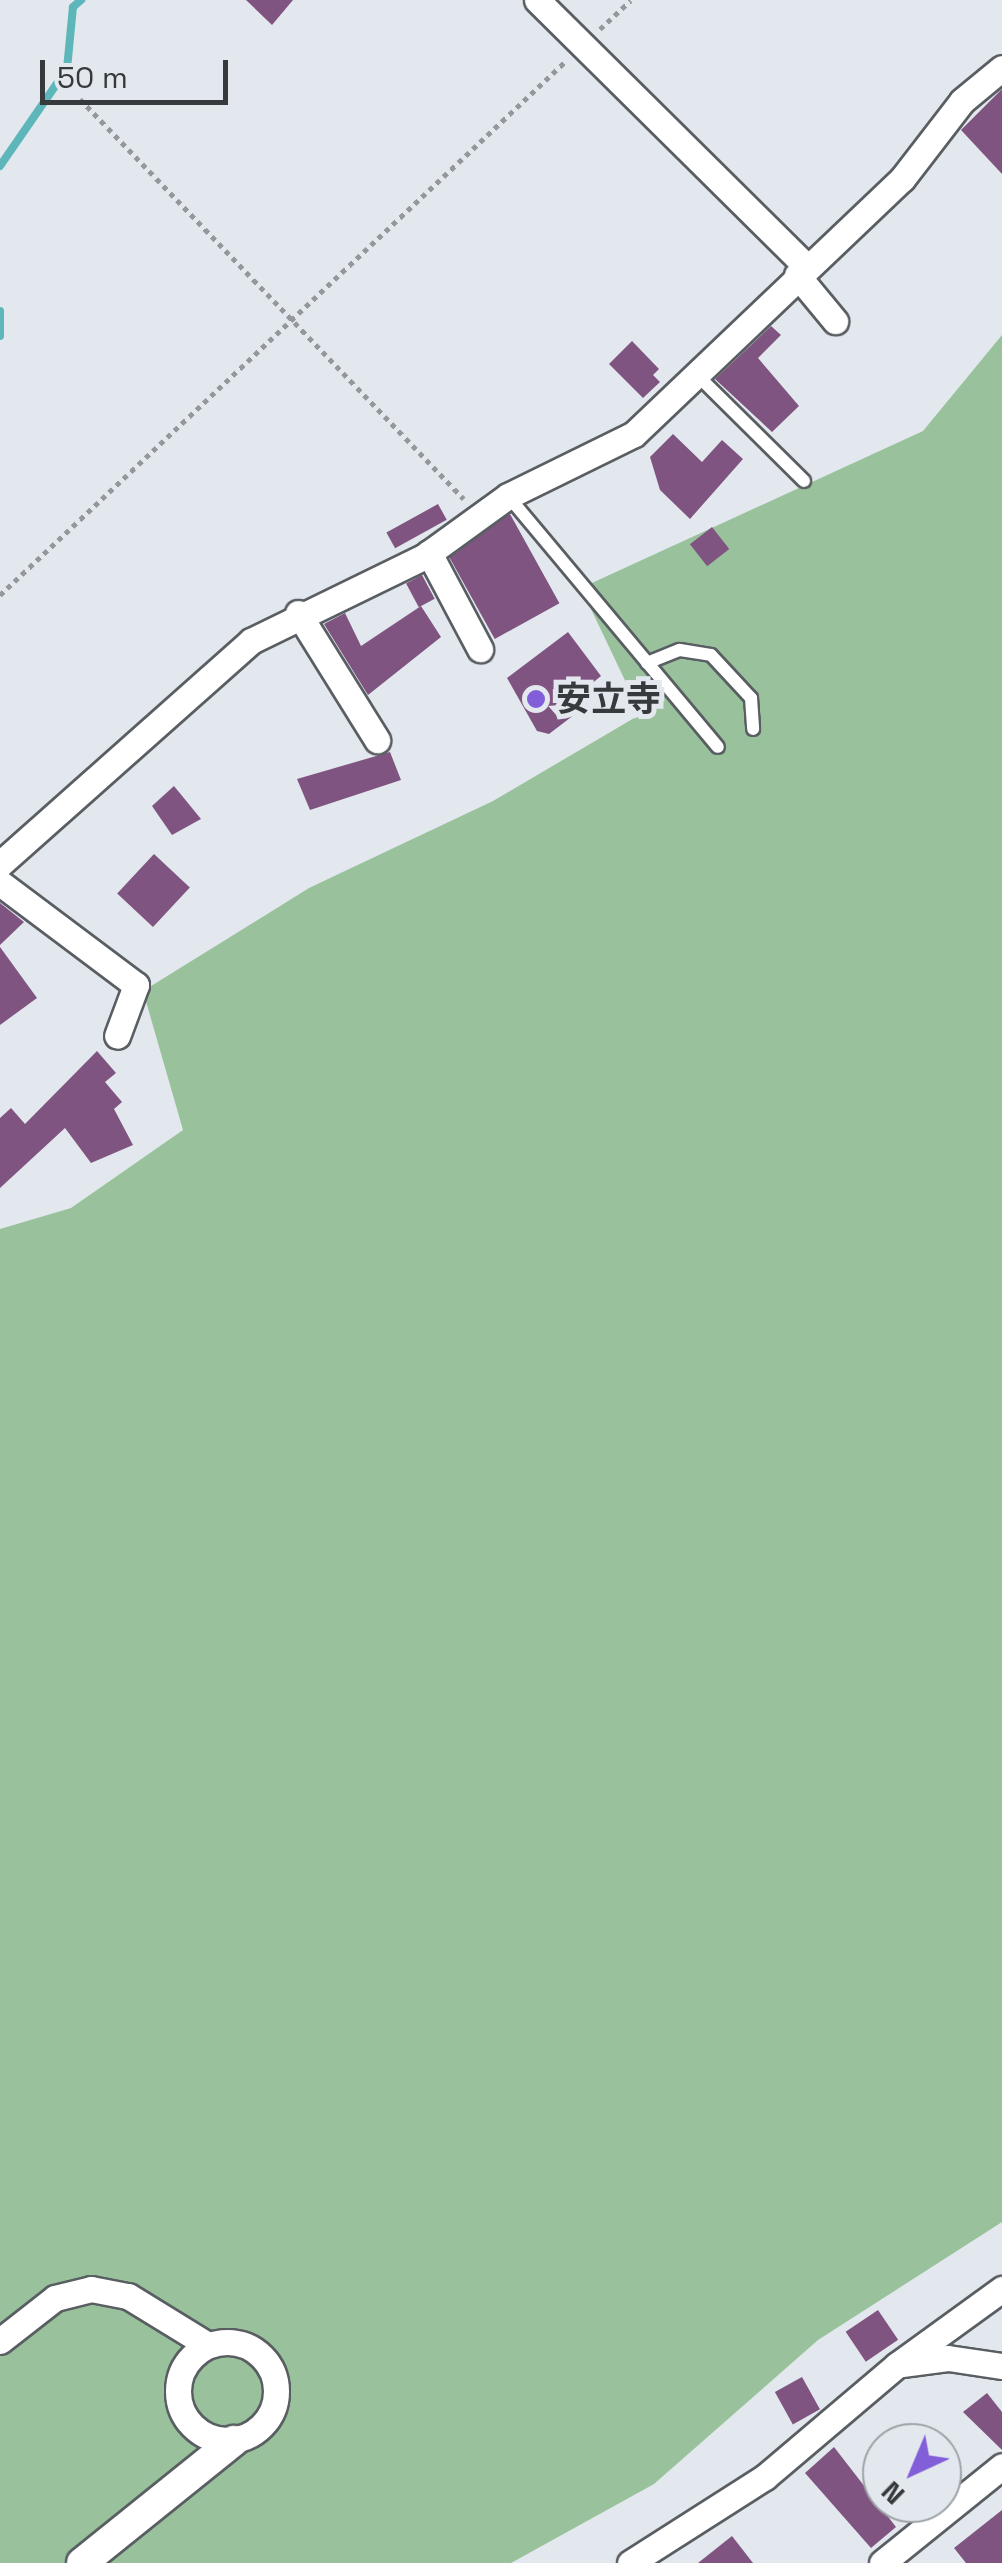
<!DOCTYPE html>
<html>
<head>
<meta charset="utf-8">
<style>
	body { margin:0 }
	#map { position:relative; width:1002px; height:2563px; overflow:hidden; background:#e2e8ee; font-family:"Space Grotesk","Noto Sans JP",sans-serif }
	div>[style] { position:absolute }
	[style*='--x'] { left:calc(var(--x)*1px); top:calc(var(--y)*1px); width:calc(var(--w)*1px); rotate:calc(var(--a)*1deg) }
	.green>* { inset:0; background:#99c29c }
	.stream>* { height:8px; margin:-4px; padding:0 4px; transform-origin:4px; border-radius:4px; background:#5db6b9 }
	.building>* { inset:0; background:#805480; transform-origin:0 0 }
	.path>* { height:5px; margin-top:-2.5px; transform-origin:0; background:repeating-linear-gradient(90deg,#94989c 0 5px,transparent 0 10px) }
	.roads { filter:drop-shadow(2px 0 #595e63) drop-shadow(-2px 0 #595e63) drop-shadow(0 2px #595e63) drop-shadow(0 -2px #595e63) }
	.service>* { height:12px; margin:-6px; padding:0 6px; transform-origin:6px; border-radius:6px; background:#fff }
	.minor>* { height:25px; margin:-12.5px; padding:0 12.5px; transform-origin:12.5px; border-radius:12.5px; background:#fff }
	.minor>.ring { margin:-12.5px; padding:0; box-sizing:content-box; background:none; border:25px solid #fff; border-radius:50% }
	.tertiary>* { height:30px; margin:-15px; padding:0 15px; transform-origin:15px; border-radius:15px; background:#fff }
	.dots>* { width:28px; height:28px; translate:-50% -50%; box-sizing:border-box; border:5px solid #e2e8ee; border-radius:50% }
	span { translate:-50% -50%; white-space:nowrap; text-align:center; line-height:1.15; -webkit-text-stroke:10px #e2e8ee; paint-order:stroke }
	.poi-label { font-size:35px; color:#373a3c; font-weight:700 }
	.left { translate:0 -50%; text-align:left }
	.north { position:absolute; left:862px; top:2423px; width:100px; height:100px; box-sizing:border-box; background:#e2e8ee; border:2px solid #9ea2a7; border-radius:50%; rotate:224deg; font-size:28px; font-weight:700; line-height:40px; text-align:center; color:#373a3c }
	.north::after { content:''; display:block; margin:auto; width:35px; height:45px; background:#825ed9; clip-path:polygon(50% 0,100% 100%,50% 72%,0 100%) }
	.scale { position:absolute; left:40px; top:60px; width:188px; height:45px; box-sizing:border-box; border:5px solid #373a3c; border-top:0; padding-left:12px; font-size:30px; line-height:35px; white-space:nowrap; color:#373a3c; -webkit-text-stroke:8px #e2e8ee; paint-order:stroke }
</style>
</head>
<body>
<div id="map">
	<div class="green">
		<div style="clip-path:polygon(1002px 335px,1002px 2222px,818px 2340px,654px 2484px,511px 2563px,0 2563px,0 1229px,71px 1208px,183px 1130px,143px 991px,309px 888px,493px 801px,641px 714px,581px 588px,923px 431px)"></div>
	</div>
	<div class="stream">
		<div style="--x:0;--y:166;--w:118;--a:-55.4"></div>
		<div style="--x:67;--y:69;--w:62;--a:-84.5"></div>
		<div style="--x:73;--y:7;--w:11;--a:-41"></div>
		<div style="--x:0;--y:311;--w:25;--a:90"></div>
	</div>
	<div class="building">
		<div style="clip-path:polygon(246px 0,293px 0,272px 25px)"></div>
		<div style="clip-path:polygon(1002px 89px,1002px 174px,961px 130px)"></div>
		<div style="clip-path:polygon(771px 326px,781px 335px,758px 358px,799px 406px,772px 432px,715px 379px)"></div>
		<div style="clip-path:polygon(632px 341px,659px 369px,653px 375px,660px 382px,643px 398px,609px 364px)"></div>
		<div style="clip-path:polygon(673px 434px,702px 462px,722px 440px,743px 459px,690px 519px,660px 490px,650px 457px)"></div>
		<div style="left:438px;top:504px;width:18px;height:59px;rotate:61deg"></div>
		<div style="left:510px;top:514px;width:102px;height:74px;rotate:61deg"></div>
		<div style="left:712px;top:527px;width:28px;height:28px;rotate:52deg"></div>
		<div style="left:422px;top:575px;width:27px;height:18px;rotate:62deg"></div>
		<div style="clip-path:polygon(421px 606px,441px 637px,368px 695px,324px 624px,345px 613px,361px 646px)"></div>
		<div style="clip-path:polygon(568px 632px,601px 676px,579px 694px,587px 705px,549px 734px,537px 731px,507px 678px)"></div>
		<div style="clip-path:polygon(390px 752px,401px 780px,310px 810px,297px 779px)"></div>
		<div style="clip-path:polygon(174px 786px,201px 819px,172px 835px,152px 806px)"></div>
		<div style="left:154px;top:854px;width:49px;height:54px;rotate:43deg"></div>
		<div style="clip-path:polygon(0 903px,24px 922px,0 945px)"></div>
		<div style="clip-path:polygon(0 947px,37px 998px,0 1025px)"></div>
		<div style="clip-path:polygon(97px 1051px,116px 1073px,105px 1082px,122px 1102px,114px 1109px,133px 1145px,91px 1163px,65px 1128px,0 1188px,0 1118px,11px 1108px,25px 1124px)"></div>
		<div style="left:878px;top:2310px;width:36px;height:39px;rotate:56deg"></div>
		<div style="left:802px;top:2377px;width:37px;height:31px;rotate:61deg"></div>
		<div style="clip-path:polygon(987px 2393px,1002px 2412px,1002px 2450px,963px 2412px)"></div>
		<div style="clip-path:polygon(834px 2447px,896px 2527px,871px 2548px,805px 2473px)"></div>
		<div style="clip-path:polygon(1002px 2510px,1002px 2563px,966px 2563px,954px 2548px)"></div>
		<div style="clip-path:polygon(732px 2536px,753px 2563px,698px 2563px)"></div>
	</div>
	<div class="path">
		<div style="--x:600;--y:29;--w:42;--a:-43.1"></div>
		<div style="--x:80;--y:99;--w:554;--a:46.17"></div>
		<div style="--x:0;--y:595;--w:780;--a:-43.34"></div>
	</div>
	<div class="roads">
		<div class="service">
			<div style="--x:696;--y:374;--w:152;--a:44.7"></div>
			<div style="--x:508;--y:496;--w:327;--a:50.1"></div>
			<div style="--x:647;--y:663;--w:35;--a:-22"></div>
			<div style="--x:680;--y:650;--w:31;--a:9"></div>
			<div style="--x:711;--y:655;--w:59;--a:47.1"></div>
			<div style="--x:751;--y:698;--w:31;--a:86"></div>
		</div>
		<div class="minor">
			<div style="--x:537;--y:0;--w:378;--a:44.7"></div>
			<div style="--x:797;--y:275;--w:60;--a:50.4"></div>
			<div style="--x:429;--y:553;--w:109;--a:62"></div>
			<div style="--x:298;--y:613;--w:150;--a:58.1"></div>
			<div style="--x:0;--y:864;--w:336;--a:-41.6"></div>
			<div style="--x:251;--y:641;--w:194;--a:-26"></div>
			<div style="--x:425;--y:556;--w:102;--a:-35.9"></div>
			<div style="--x:508;--y:496;--w:140;--a:-26.2"></div>
			<div style="--x:634;--y:434;--w:370;--a:-43.6"></div>
			<div style="--x:902;--y:179;--w:98;--a:-52.4"></div>
			<div style="--x:962;--y:101;--w:52;--a:-39.5"></div>
			<div style="--x:0;--y:883;--w:170;--a:36.9"></div>
			<div style="--x:136;--y:985;--w:54;--a:110.4"></div>
			<div style="--x:0;--y:2341;--w:70;--a:-38"></div>
			<div style="--x:55;--y:2298;--w:37;--a:-14"></div>
			<div style="--x:91;--y:2289;--w:38;--a:11"></div>
			<div style="--x:128;--y:2296;--w:92;--a:31.6"></div>
			<div class="ring" style="left:178px;top:2342px;width:73px;height:73px"></div>
			<div style="--x:902;--y:2364;--w:46;--a:-7.4"></div>
			<div style="--x:948;--y:2358;--w:55;--a:8.4"></div>
			<div style="--x:630;--y:2563;--w:160;--a:-32.5"></div>
			<div style="--x:765;--y:2477;--w:173;--a:-40.3"></div>
			<div style="--x:897;--y:2365;--w:130;--a:-35.9"></div>
			<div style="--x:882;--y:2563;--w:154;--a:-38.9"></div>
		</div>
		<div class="tertiary">
			<div style="--x:82;--y:2563;--w:195;--a:-38.8"></div>
		</div>
	</div>
	<div class="dots">
		<div style="left:536px;top:699px;background:#825ed9"></div>
	</div>
	<div class="poi-label">
		<span class="left" style="left:556px;top:699px">安立寺</span>
	</div>
	<div class="north">N</div>
	<div class="scale">50 m</div>
</div>
</body>
</html>
